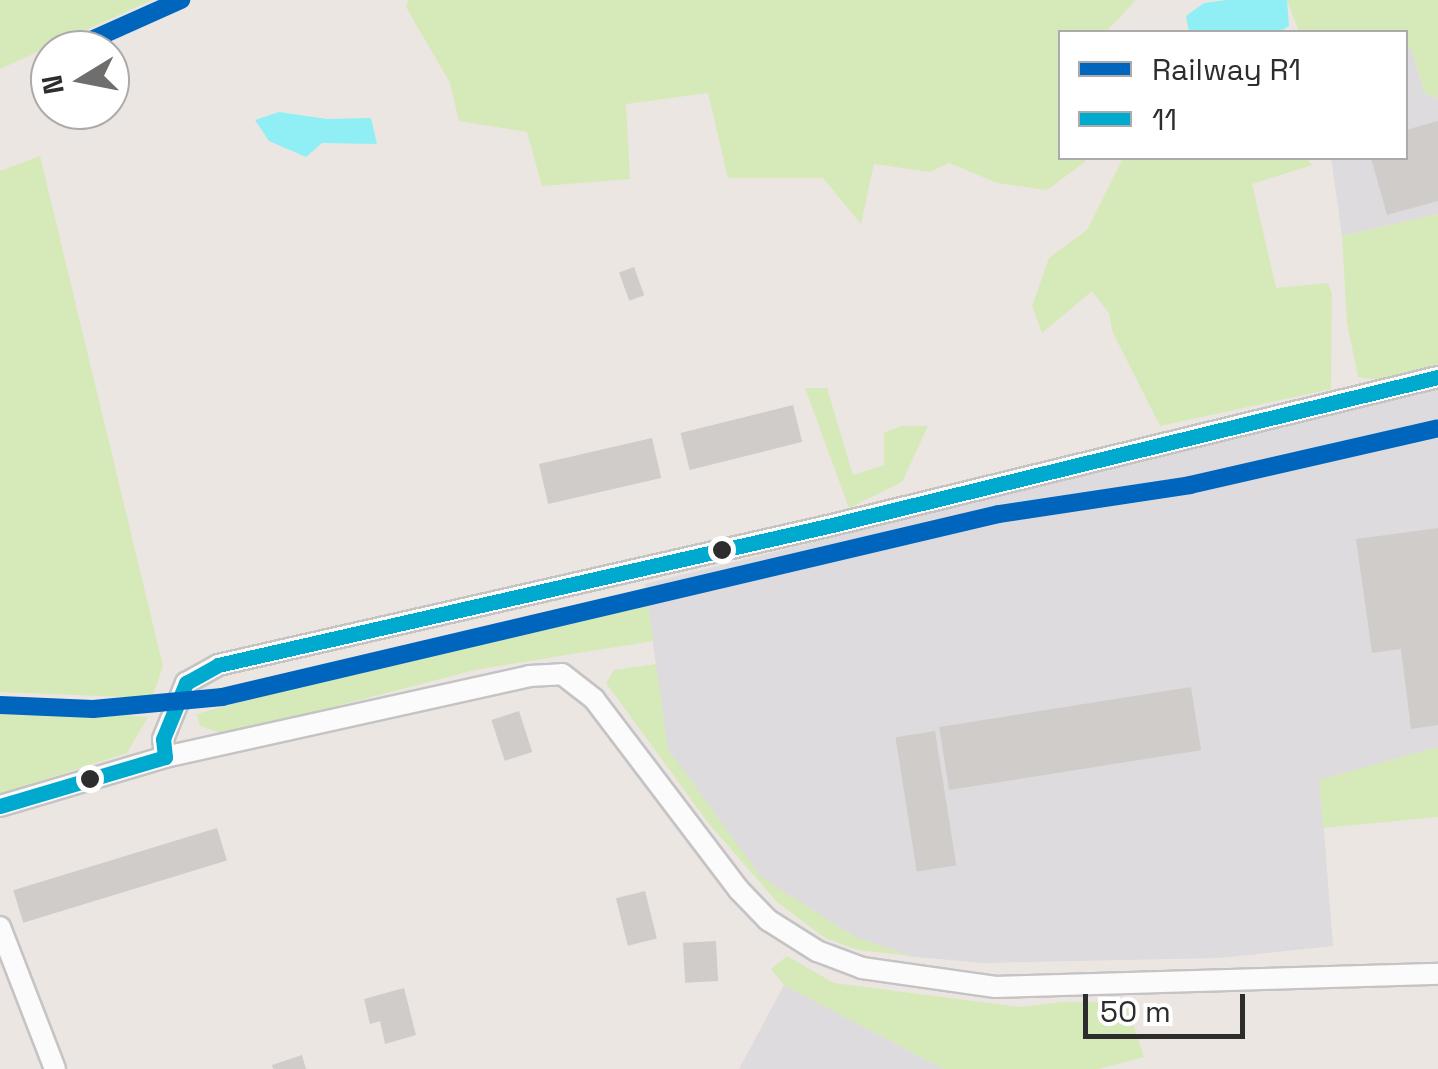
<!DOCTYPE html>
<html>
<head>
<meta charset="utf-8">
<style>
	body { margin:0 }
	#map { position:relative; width:1438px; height:1069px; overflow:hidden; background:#ece6e2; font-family:"Space Grotesk",sans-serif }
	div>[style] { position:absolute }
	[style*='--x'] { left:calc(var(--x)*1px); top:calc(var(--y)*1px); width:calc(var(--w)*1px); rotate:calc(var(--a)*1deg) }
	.industrial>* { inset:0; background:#dedbde }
	.green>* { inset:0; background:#d6e9b8 }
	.water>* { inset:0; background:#8feff4 }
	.building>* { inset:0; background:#d0ccc9; transform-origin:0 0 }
	.roads { filter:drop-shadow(2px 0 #c5c3c4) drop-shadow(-2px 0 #c5c3c4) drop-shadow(0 2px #c5c3c4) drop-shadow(0 -2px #c5c3c4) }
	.minor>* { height:20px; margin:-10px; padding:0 10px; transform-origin:10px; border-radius:10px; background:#fcfbfb }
	.bus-1>* { height:15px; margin:-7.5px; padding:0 7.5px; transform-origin:7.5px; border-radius:7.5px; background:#00a9ce }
	.rail-1>* { height:18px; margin:-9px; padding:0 9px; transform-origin:9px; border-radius:9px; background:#0065bd }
	.dots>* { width:28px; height:28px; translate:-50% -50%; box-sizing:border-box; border:5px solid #fff; border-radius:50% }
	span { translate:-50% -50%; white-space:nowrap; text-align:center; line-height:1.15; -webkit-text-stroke:9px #fff; paint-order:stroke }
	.legend { position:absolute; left:1058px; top:30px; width:350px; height:130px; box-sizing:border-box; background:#fff; border:2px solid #ababab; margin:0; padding:12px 18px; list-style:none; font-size:30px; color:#2d2d2d }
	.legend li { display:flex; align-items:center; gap:20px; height:50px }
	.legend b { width:50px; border:2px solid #ababab }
	.north { position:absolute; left:30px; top:30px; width:100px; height:100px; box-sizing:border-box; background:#fff; border:2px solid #ababab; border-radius:50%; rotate:260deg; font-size:28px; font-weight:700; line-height:40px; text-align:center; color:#2d2d2d }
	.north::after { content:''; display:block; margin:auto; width:35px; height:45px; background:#706e6c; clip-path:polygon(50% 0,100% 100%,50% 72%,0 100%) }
	.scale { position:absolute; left:1083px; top:994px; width:162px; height:45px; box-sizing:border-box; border:5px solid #2d2d2d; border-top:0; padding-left:12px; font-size:30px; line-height:35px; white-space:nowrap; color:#2d2d2d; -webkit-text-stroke:8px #fff; paint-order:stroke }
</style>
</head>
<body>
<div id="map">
	<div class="industrial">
		<div style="clip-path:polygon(1412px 48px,1424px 92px,1438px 99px,1438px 214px,1342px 236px,1331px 158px,1406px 158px,1406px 49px)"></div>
		<div style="clip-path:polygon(1438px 387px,1438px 747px,1320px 780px,1333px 946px,1220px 958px,983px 963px,906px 956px,855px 937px,761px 878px,667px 749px,645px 584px)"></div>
		<div style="clip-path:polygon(784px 985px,944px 1069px,739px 1069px)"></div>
	</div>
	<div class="green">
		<div style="clip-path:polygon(0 0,152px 0,0 69px)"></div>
		<div style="clip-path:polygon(408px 0,1136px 0,1106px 32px,1060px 32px,1060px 158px,1084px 158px,1085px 162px,1047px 190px,997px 183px,949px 163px,930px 172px,874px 164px,861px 224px,823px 178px,728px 178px,708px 93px,626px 104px,630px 179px,542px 186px,527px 132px,459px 121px,450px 83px,406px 7px)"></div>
		<div style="clip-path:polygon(1287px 0,1438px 0,1438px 99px,1424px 92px,1412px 49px,1406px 49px,1406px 32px,1299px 32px)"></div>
		<div style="clip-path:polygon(40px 156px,163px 666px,152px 698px,0 692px,0 171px)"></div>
		<div style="clip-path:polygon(1123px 158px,1306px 158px,1312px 165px,1252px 184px,1276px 288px,1328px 283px,1332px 294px,1331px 389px,1160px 426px,1112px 331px,1109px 313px,1092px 291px,1042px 333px,1032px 306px,1049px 258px,1087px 230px)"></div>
		<div style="clip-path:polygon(1438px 214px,1438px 364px,1378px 380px,1358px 377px,1347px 323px,1342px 236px)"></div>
		<div style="clip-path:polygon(805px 388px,827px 388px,853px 475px,884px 465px,884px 433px,901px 426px,928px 426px,902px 482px,849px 508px)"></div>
		<div style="clip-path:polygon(648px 603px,653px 641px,475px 670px,256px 727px,221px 733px,200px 726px,197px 714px,267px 694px)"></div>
		<div style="clip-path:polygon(656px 664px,668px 749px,761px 877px,855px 937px,912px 956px,858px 950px,825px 938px,777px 902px,709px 824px,606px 683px,614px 670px)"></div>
		<div style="clip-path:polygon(0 707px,148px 717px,127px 753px,0 794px)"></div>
		<div style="clip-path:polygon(1438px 747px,1438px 817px,1323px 828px,1319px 780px)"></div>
		<div style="clip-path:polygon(787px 956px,834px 983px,1020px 1007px,1063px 1002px,1125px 1002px,1144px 1057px,1099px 1069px,944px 1069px,784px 985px,771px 969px)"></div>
	</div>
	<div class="water">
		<div style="clip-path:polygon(1226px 0,1287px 0,1289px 26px,1279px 32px,1189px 32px,1186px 16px,1204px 3px)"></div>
		<div style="clip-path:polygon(279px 112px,327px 119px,371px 118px,377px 144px,322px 143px,306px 157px,269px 141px,255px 120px)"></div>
	</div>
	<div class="building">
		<div style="clip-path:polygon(1438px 121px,1438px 201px,1387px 215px,1371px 158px,1406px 158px,1406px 130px)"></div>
		<div style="left:634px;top:267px;width:30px;height:16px;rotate:70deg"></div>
		<div style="left:793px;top:405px;width:38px;height:116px;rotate:76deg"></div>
		<div style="left:652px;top:438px;width:41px;height:116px;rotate:77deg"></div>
		<div style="clip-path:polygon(1438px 528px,1438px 725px,1411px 729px,1401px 649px,1372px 653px,1356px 539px)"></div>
		<div style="left:1191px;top:687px;width:64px;height:255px;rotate:81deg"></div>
		<div style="left:519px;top:711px;width:43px;height:29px;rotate:72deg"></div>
		<div style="left:935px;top:731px;width:136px;height:40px;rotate:81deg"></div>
		<div style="left:217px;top:828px;width:34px;height:213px;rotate:73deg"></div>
		<div style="left:645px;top:891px;width:49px;height:30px;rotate:76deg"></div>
		<div style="left:716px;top:941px;width:40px;height:33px;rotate:87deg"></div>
		<div style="clip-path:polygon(404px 988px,416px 1035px,385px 1044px,380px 1021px,370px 1024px,364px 999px)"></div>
		<div style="clip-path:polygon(302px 1055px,306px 1069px,273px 1069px,272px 1065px)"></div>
	</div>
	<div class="roads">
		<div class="minor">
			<div style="--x:165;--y:757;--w:373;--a:-12.5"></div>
			<div style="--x:529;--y:676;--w:33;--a:-3"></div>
			<div style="--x:562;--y:674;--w:41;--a:38"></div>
			<div style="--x:594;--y:699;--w:240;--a:52.8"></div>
			<div style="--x:739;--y:890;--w:42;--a:46"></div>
			<div style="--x:768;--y:920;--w:58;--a:32.3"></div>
			<div style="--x:817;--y:951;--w:48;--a:20.7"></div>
			<div style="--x:862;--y:968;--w:135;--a:8.1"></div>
			<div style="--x:996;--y:987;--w:442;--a:-1.7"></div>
			<div style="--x:0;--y:806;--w:172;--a:-16.5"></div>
			<div style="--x:165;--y:757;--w:18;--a:-96"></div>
			<div style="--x:163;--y:739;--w:61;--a:-67.7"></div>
			<div style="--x:186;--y:683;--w:37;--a:-29"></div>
			<div style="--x:218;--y:665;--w:626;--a:-12.84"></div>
			<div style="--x:828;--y:526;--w:628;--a:-13.73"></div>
			<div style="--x:0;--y:927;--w:152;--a:68.8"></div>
		</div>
	</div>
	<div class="bus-1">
		<div style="--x:0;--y:806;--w:172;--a:-16.5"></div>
		<div style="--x:165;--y:757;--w:18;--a:-96"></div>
		<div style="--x:163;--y:739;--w:61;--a:-67.7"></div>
		<div style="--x:186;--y:683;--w:37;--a:-29"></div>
		<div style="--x:218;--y:665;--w:626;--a:-12.84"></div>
		<div style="--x:828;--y:526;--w:628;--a:-13.73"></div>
	</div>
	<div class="rail-1">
		<div style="--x:69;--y:50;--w:123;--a:-24.1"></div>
		<div style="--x:0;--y:705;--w:93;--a:2.5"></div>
		<div style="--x:93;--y:709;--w:130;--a:-5.3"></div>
		<div style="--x:222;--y:697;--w:798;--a:-13.25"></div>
		<div style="--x:999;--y:514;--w:193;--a:-8.6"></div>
		<div style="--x:1190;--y:485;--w:254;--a:-12.9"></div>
	</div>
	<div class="dots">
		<div style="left:722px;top:550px;background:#2d2d2d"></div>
		<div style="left:90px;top:779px;background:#2d2d2d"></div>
	</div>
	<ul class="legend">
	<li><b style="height:12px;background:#0065bd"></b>Railway R1</li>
	<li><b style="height:12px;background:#00a9ce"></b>11</li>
	</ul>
	<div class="north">N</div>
	<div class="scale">50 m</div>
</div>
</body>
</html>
